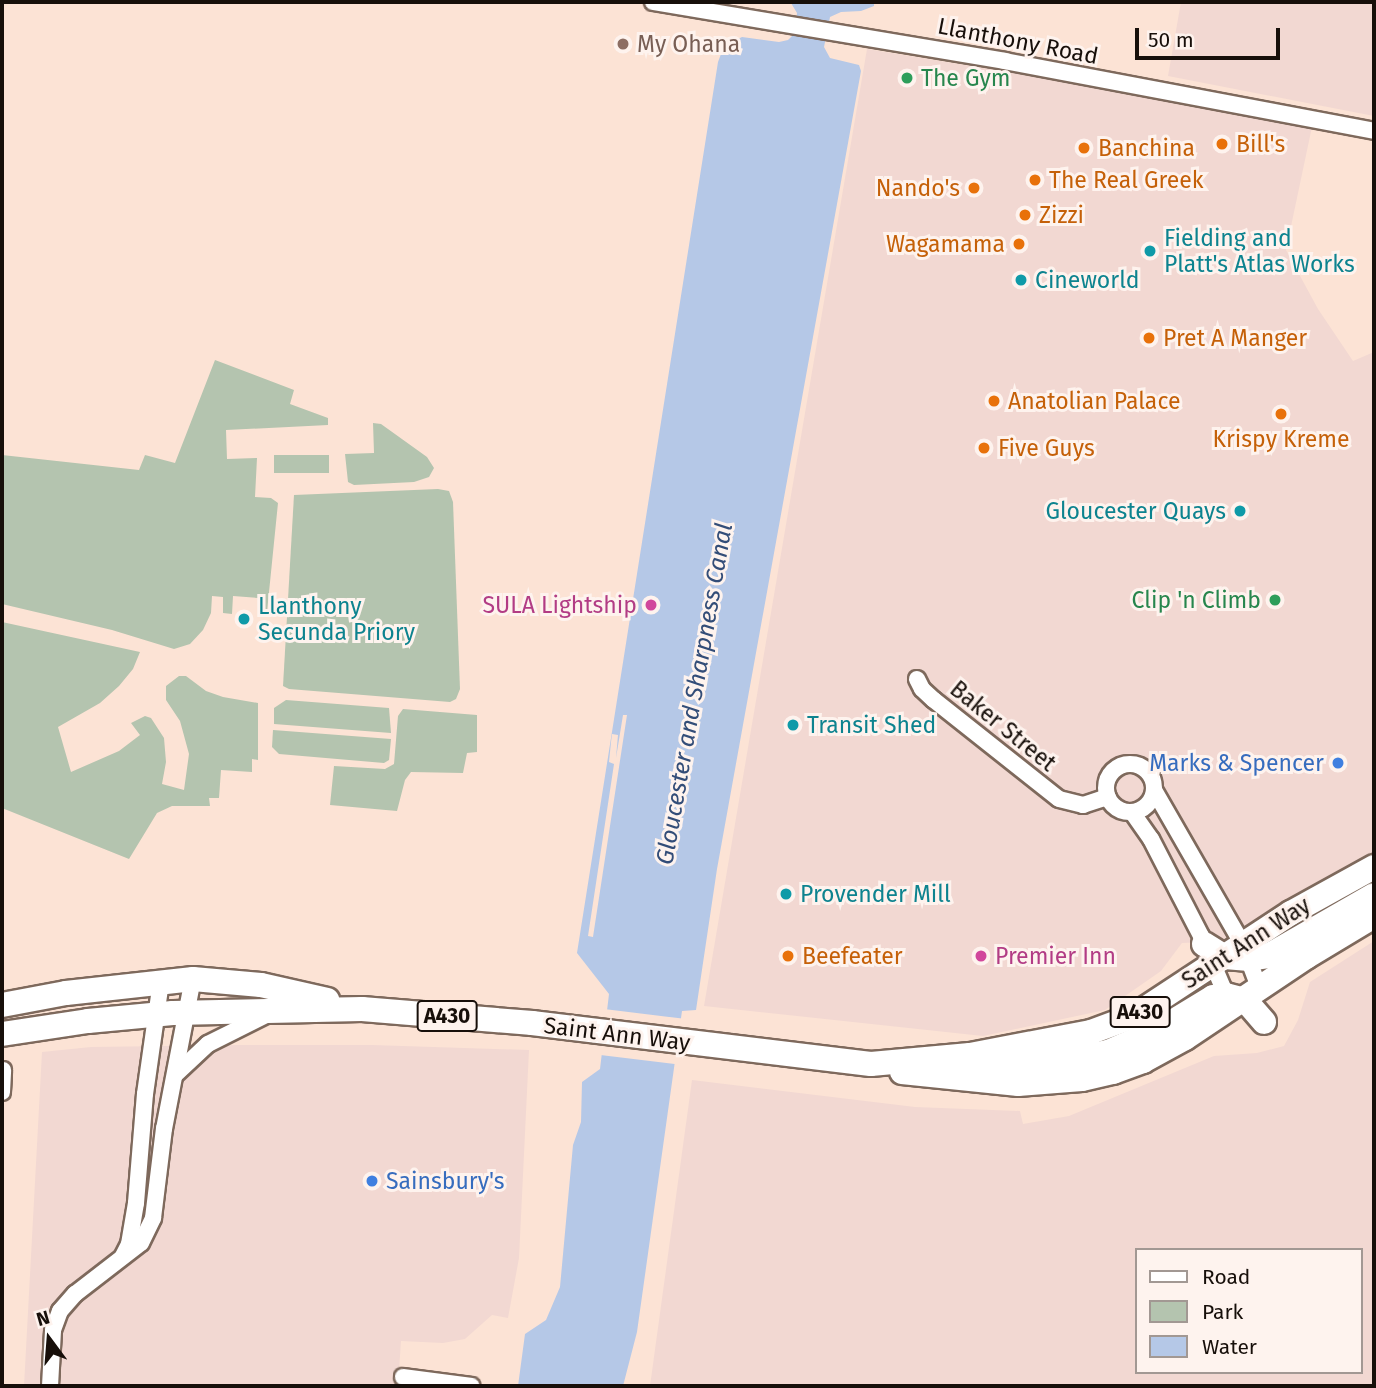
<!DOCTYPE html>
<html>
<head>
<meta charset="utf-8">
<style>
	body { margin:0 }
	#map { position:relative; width:1376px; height:1388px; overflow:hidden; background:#fce3d5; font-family:"Fira Sans",sans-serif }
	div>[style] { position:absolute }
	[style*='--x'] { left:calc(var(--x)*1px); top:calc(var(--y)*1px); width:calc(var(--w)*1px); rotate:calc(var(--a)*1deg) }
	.commercial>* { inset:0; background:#f2d8d2 }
	.green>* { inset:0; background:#b4c4af; transform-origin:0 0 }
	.water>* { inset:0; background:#b5c8e7 }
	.pier>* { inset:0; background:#fce3d5; transform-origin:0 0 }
	.roads { filter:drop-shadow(2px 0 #7e695c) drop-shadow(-2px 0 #7e695c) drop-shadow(0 2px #7e695c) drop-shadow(0 -2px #7e695c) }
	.street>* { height:16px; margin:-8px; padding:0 8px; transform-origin:8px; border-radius:8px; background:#fff }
	.street>.ring { margin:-8px; padding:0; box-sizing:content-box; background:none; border:16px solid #fff; border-radius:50% }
	.primary>* { height:24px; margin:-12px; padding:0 12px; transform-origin:12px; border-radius:12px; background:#fff }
	.dots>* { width:19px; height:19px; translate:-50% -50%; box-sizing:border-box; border:4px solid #fef3ee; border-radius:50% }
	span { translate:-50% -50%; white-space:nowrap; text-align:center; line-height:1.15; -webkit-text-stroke:6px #fef3ee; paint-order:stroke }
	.shield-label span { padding:2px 5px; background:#fef3ee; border:2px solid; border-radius:5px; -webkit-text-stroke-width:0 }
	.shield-label { font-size:21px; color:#170f0a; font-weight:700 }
	.street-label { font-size:23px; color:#170f0a }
	.education-label { font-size:23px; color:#785e54 }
	.left { translate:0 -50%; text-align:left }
	.leisure-label { font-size:23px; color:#27864d }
	.right { translate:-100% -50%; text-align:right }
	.food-label { font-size:23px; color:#c56008 }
	.culture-label { font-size:23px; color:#0d838f }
	.hotel-label { font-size:23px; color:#b23c85 }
	.shop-label { font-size:23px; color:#366cbe }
	.water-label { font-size:24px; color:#334d78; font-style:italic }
	.frame { position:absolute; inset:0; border:4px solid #170f0a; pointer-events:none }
	.legend { position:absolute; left:1135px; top:1248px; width:228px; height:126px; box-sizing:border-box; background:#fef3ee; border:2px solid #a29893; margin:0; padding:9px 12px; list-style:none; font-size:21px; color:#170f0a }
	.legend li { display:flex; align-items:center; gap:14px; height:35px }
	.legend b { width:35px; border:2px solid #a29893 }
	.north { position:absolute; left:14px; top:1304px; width:70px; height:70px; -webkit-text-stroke:5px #fef3ee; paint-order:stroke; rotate:344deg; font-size:19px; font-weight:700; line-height:28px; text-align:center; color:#170f0a }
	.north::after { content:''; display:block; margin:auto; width:24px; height:32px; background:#170f0a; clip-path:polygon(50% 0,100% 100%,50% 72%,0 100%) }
	.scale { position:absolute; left:1135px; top:28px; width:145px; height:32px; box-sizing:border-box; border:4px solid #170f0a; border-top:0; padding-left:9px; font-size:21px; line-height:24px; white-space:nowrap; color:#170f0a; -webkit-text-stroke:5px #fef3ee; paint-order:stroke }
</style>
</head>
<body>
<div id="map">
	<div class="commercial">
		<div style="clip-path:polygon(1181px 2px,1374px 2px,1374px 116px,1168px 76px)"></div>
		<div style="clip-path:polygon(867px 49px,1313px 122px,1286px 250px,1318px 309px,1353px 361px,1374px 352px,1374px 916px,1278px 939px,1182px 943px,1161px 971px,1105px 1010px,983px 1036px,704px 1006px)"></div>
		<div style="clip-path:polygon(evenodd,1374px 941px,1374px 1386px,650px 1386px,692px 1080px,915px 1107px,1020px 1111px,1023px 1124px,1069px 1116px,1214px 1056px,1257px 1053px,1284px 1046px,1298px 1020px,1310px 982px,1374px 941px,1136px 1250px,1360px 1250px,1360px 1372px,1136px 1372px,1136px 1250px)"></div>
		<div style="clip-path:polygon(240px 1045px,372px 1045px,529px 1050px,519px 1258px,508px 1318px,492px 1315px,465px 1339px,443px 1343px,401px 1341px,398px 1386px,24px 1386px,42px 1052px,91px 1047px)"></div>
	</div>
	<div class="green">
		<div style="clip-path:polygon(215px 360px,294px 390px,290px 404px,328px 418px,328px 425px,226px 430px,227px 459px,257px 458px,255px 497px,271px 498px,278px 503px,267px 612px,258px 612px,258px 598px,233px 596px,232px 614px,223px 613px,223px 597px,212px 596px,211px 613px,203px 630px,190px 644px,174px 649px,112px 630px,2px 604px,2px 455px,139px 470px,145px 455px,175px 463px)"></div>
		<div style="clip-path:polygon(373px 423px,381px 424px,427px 457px,434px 468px,429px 477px,414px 482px,354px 485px,348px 482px,345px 454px,374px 453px)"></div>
		<div style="left:329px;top:455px;width:18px;height:55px;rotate:90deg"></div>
		<div style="clip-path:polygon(438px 489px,449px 491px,453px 502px,460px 689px,456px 699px,450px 702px,289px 689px,283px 686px,294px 495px)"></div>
		<div style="clip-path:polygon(2px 622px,140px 652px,133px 669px,119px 686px,100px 703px,58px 727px,71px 772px,119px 751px,140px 735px,131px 723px,145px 716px,151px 718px,164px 738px,166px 762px,162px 784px,184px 790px,189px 754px,180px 721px,166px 700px,166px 686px,179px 676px,186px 676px,206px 691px,223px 697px,258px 703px,258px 760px,252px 759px,252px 772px,221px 770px,219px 798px,209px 798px,210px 806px,172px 806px,157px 813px,129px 859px,2px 808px)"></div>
		<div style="clip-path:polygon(286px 700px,389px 708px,391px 733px,274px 724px,274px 708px)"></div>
		<div style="clip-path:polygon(403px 709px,477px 715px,477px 752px,467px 753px,463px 773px,411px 772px,405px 780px,397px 811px,330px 805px,334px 766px,385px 769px,394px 764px,398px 716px)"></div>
		<div style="clip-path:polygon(273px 730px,391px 739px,389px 760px,384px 763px,279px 754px,272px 747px)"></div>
	</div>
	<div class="water">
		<div style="clip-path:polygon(786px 2px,874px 2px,874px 6px,861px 11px,841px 12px,830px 17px,824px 47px,830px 58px,859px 65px,861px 71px,717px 869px,696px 1010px,682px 1011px,637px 1332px,623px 1386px,518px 1386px,525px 1334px,546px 1320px,560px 1287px,573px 1145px,581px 1122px,582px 1082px,600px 1069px,609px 994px,577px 953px,718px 62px,724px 46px,742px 37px,779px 42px,788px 40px,795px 33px,797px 13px,791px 3px)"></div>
	</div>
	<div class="pier">
		<div style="clip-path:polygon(623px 715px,627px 715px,593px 937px,588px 936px,614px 764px,609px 762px,611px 742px,612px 734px,618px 735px,616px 758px)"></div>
		<div style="left:604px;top:1009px;width:81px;height:46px;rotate:7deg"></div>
	</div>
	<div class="roads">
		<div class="street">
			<div style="--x:653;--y:2;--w:357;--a:9.5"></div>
			<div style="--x:1005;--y:61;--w:376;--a:10.7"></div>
			<div style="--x:917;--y:679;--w:11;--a:63"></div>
			<div style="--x:922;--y:689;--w:16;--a:43"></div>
			<div style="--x:934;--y:700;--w:159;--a:38.4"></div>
			<div style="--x:1059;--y:799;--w:25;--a:14"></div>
			<div style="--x:1083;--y:805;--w:26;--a:-18"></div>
			<div class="ring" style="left:1106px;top:764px;width:32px;height:32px"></div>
			<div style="--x:1154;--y:790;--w:179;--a:60.1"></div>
			<div style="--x:1243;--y:945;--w:48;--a:69.3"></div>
			<div style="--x:1132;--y:812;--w:33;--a:55"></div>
			<div style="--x:1151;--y:839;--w:109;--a:62.7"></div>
			<div style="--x:1201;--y:936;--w:72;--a:67"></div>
			<div style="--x:176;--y:1074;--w:44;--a:-43.2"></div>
			<div style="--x:208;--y:1044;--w:63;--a:-26.6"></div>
			<div style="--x:2;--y:1092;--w:22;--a:-87"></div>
			<div style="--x:123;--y:1256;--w:13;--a:-63"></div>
			<div style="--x:129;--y:1244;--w:42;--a:-80.3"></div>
			<div style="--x:136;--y:1203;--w:109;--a:-85.3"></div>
			<div style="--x:145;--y:1094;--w:114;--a:-81.9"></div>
			<div style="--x:403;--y:1377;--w:69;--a:7.5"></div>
			<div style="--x:50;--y:1386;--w:56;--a:-86.9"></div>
			<div style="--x:53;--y:1330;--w:20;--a:-70"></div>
			<div style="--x:60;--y:1311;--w:23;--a:-49"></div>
			<div style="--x:75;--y:1294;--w:83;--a:-37.7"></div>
			<div style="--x:141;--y:1243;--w:28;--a:-64"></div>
			<div style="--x:153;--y:1218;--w:90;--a:-83"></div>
			<div style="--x:164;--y:1129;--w:153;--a:-79.1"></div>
		</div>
		<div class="primary">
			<div style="--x:1204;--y:944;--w:25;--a:32"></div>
			<div style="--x:1225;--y:957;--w:24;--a:5"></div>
			<div style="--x:1249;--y:959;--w:19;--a:-9"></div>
			<div style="--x:1268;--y:956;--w:122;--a:-29.9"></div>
			<div style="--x:2;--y:1005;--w:65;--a:-10.6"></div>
			<div style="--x:66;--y:993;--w:128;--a:-6.3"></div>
			<div style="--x:193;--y:979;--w:68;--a:5"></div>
			<div style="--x:261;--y:985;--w:68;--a:12.8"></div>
			<div style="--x:2;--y:1034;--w:87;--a:-8.6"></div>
			<div style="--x:88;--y:1021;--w:85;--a:-5.4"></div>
			<div style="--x:173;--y:1013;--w:189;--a:-1.2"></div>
			<div style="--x:362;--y:1009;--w:171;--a:4.7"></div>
			<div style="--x:532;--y:1023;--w:341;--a:6.9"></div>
			<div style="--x:871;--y:1064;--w:99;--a:-5.2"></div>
			<div style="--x:970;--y:1055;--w:123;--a:-10.8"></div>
			<div style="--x:1091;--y:1032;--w:46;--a:-20.4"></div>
			<div style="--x:1134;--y:1016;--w:188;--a:-33.3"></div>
			<div style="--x:1291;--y:913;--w:95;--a:-29"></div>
			<div style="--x:979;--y:1064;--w:58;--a:1"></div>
			<div style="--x:1037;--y:1065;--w:72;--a:-10.4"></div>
			<div style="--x:1108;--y:1052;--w:56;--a:-23.3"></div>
			<div style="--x:1159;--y:1030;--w:63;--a:-31.4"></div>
			<div style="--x:1213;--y:997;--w:13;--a:-9"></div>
			<div style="--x:1226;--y:995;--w:20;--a:15"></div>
			<div style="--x:1245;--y:1000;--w:29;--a:49"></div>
			<div style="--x:902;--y:1072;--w:117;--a:5.9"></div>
			<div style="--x:1018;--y:1084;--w:64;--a:-4.5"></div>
			<div style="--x:1082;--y:1079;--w:32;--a:-13"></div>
			<div style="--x:1113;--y:1072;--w:32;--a:-20"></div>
			<div style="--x:1143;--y:1061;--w:48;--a:-28.7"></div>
			<div style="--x:1185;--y:1038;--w:146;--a:-33.8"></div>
			<div style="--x:1306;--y:957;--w:79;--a:-31.1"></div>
		</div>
	</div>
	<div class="dots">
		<div style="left:623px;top:44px;background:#8d6e63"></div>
		<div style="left:907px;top:78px;background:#2e9e5b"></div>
		<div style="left:1222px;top:144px;background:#e8710a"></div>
		<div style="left:1084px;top:148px;background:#e8710a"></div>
		<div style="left:1035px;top:180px;background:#e8710a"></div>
		<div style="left:974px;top:188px;background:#e8710a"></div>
		<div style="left:1025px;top:215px;background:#e8710a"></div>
		<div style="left:1019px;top:244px;background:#e8710a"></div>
		<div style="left:1150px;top:251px;background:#0f9aa8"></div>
		<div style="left:1021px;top:280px;background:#0f9aa8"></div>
		<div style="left:1149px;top:338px;background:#e8710a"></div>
		<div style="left:994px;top:401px;background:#e8710a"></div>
		<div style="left:1281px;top:414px;background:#e8710a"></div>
		<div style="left:984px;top:448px;background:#e8710a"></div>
		<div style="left:1240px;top:511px;background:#0f9aa8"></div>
		<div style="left:1275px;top:600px;background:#2e9e5b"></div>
		<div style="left:651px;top:605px;background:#d1479c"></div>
		<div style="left:244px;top:619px;background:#0f9aa8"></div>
		<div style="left:793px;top:725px;background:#0f9aa8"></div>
		<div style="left:1338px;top:763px;background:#3f7fe0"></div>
		<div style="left:786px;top:894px;background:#0f9aa8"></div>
		<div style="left:788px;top:956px;background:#e8710a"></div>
		<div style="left:981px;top:956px;background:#d1479c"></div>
		<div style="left:372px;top:1181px;background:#3f7fe0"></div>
	</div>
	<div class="shield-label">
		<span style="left:1140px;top:1012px">A430</span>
		<span style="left:447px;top:1016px">A430</span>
	</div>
	<div class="street-label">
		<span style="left:1018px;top:41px;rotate:11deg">Llanthony Road</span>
		<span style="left:1003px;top:726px;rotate:39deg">Baker Street</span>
		<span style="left:1246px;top:943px;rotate:-33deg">Saint Ann Way</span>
		<span style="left:617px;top:1034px;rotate:7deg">Saint Ann Way</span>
	</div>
	<div class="education-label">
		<span class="left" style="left:637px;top:44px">My Ohana</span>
	</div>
	<div class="leisure-label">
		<span class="left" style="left:921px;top:78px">The Gym</span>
		<span class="right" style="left:1261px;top:600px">Clip 'n Climb</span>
	</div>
	<div class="food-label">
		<span class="left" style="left:1236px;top:144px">Bill's</span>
		<span class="left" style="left:1098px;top:148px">Banchina</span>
		<span class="left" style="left:1049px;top:180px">The Real Greek</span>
		<span class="right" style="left:960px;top:188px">Nando's</span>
		<span class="left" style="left:1039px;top:215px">Zizzi</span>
		<span class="right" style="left:1005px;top:244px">Wagamama</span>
		<span class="left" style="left:1163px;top:338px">Pret A Manger</span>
		<span class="left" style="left:1008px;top:401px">Anatolian Palace</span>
		<span style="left:1281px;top:439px">Krispy Kreme</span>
		<span class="left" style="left:998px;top:448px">Five Guys</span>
		<span class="left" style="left:802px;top:956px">Beefeater</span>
	</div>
	<div class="culture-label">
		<span class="left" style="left:1164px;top:251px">Fielding and<br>Platt's Atlas Works</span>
		<span class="left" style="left:1035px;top:280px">Cineworld</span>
		<span class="right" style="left:1226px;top:511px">Gloucester Quays</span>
		<span class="left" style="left:258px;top:619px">Llanthony<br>Secunda Priory</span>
		<span class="left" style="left:807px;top:725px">Transit Shed</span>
		<span class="left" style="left:800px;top:894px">Provender Mill</span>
	</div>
	<div class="hotel-label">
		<span class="right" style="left:637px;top:605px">SULA Lightship</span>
		<span class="left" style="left:995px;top:956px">Premier Inn</span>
	</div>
	<div class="shop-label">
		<span class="right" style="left:1324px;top:763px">Marks &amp; Spencer</span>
		<span class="left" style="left:386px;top:1181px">Sainsbury's</span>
	</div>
	<div class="water-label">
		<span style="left:695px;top:694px;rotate:-80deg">Gloucester and Sharpness Canal</span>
	</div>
	<div class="frame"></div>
	<ul class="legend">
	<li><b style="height:9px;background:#fff"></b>Road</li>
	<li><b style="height:19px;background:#b4c4af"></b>Park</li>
	<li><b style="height:19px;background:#b5c8e7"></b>Water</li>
	</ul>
	<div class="north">N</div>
	<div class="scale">50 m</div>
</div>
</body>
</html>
